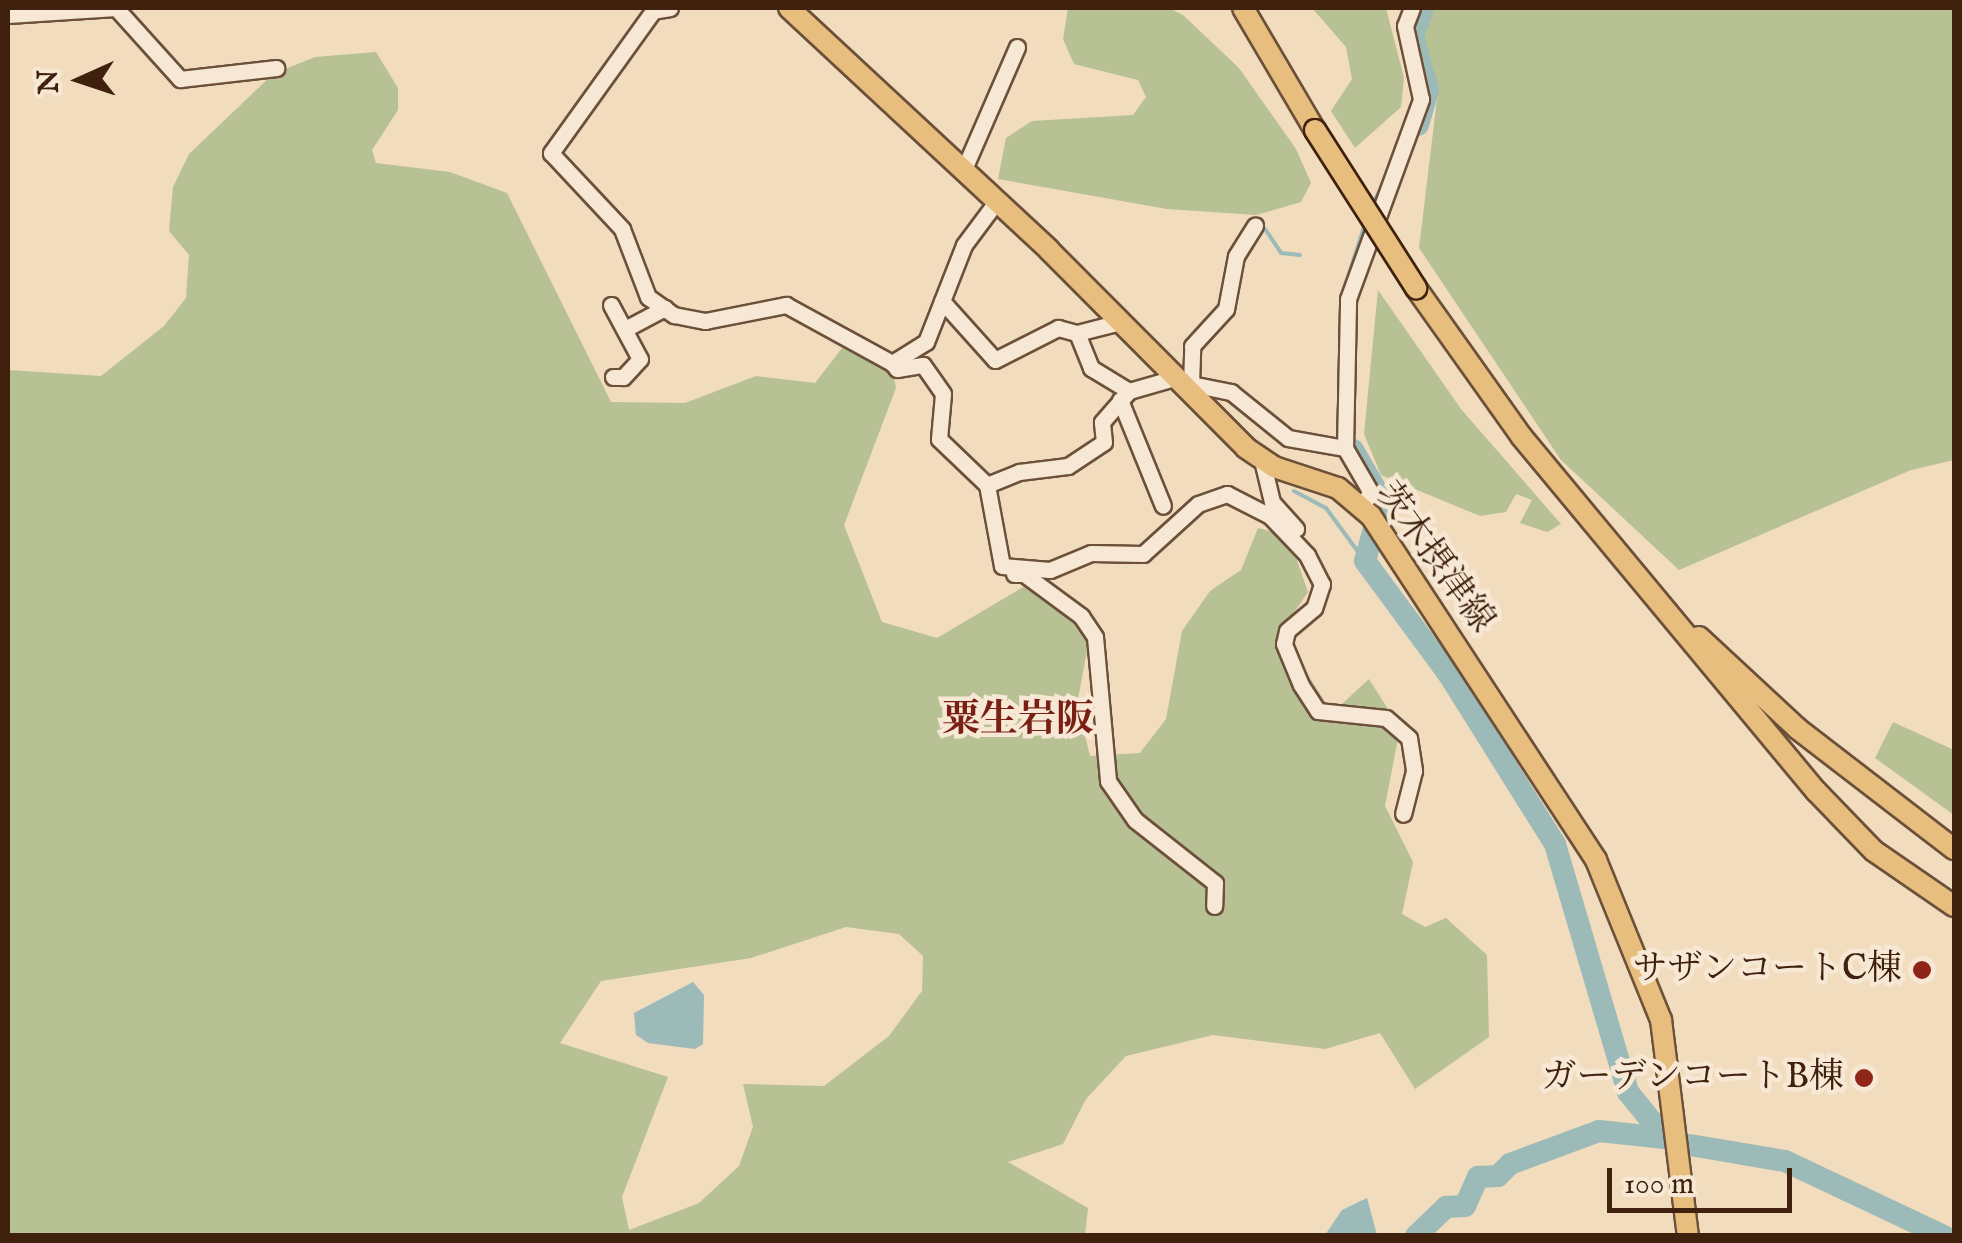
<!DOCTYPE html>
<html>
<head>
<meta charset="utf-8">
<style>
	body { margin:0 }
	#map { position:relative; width:1962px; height:1243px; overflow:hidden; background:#f1dcbd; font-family:"IM FELL English","Noto Serif JP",serif }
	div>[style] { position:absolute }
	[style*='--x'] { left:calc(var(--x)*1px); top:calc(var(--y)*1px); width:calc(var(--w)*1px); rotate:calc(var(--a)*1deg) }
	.green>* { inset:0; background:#b7c193 }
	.water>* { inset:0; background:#9cbab8 }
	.stream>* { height:4px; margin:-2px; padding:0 2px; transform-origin:2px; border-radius:2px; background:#9cbab8 }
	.river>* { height:22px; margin:-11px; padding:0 11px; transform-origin:11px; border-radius:11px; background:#9cbab8 }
	.roads { filter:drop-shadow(2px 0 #6c503a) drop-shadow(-2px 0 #6c503a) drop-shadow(0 2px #6c503a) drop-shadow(0 -2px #6c503a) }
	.minor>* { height:15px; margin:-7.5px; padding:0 7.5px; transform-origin:7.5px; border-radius:7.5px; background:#f6e8d4 }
	.major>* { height:20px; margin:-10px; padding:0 10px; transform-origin:10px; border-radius:10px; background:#e8be7e }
	.bridges { filter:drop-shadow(2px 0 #3f210e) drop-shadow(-2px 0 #3f210e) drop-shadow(0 2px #3f210e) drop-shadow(0 -2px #3f210e) }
	.major-bridge>* { height:20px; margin:-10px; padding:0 10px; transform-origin:10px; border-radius:10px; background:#e8be7e }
	.dots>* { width:28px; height:28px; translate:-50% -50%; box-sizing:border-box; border:5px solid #f6e8d4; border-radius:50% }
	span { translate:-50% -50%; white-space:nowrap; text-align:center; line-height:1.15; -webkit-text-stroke:9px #f6e8d4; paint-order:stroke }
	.street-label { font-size:35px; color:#3f210e }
	.poi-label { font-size:35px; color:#3f210e }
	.right { translate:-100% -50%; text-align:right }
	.neighbourhood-label { font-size:38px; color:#7a1f14; font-weight:700 }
	.frame { position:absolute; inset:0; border:10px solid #3f210e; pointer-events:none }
	.north { position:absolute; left:30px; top:30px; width:100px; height:100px; -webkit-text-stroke:8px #f6e8d4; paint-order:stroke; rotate:267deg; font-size:28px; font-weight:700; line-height:40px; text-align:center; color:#3f210e }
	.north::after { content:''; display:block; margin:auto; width:35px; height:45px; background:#3f210e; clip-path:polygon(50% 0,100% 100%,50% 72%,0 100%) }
	.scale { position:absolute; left:1607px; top:1168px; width:185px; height:45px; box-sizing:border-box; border:5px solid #3f210e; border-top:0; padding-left:12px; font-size:30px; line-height:35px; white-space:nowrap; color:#3f210e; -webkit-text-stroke:8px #f6e8d4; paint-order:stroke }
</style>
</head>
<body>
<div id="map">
	<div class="green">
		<div style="clip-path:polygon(1068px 8px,1169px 8px,1183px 15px,1239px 68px,1296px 149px,1311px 183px,1301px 202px,1256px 215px,1167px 209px,998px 179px,1006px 138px,1032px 121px,1133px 115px,1146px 97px,1138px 80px,1074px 64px,1063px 39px)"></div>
		<div style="clip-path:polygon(1312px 8px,1386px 8px,1404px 78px,1401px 107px,1355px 148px,1331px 111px,1352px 79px,1346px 47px)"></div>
		<div style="clip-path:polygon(1424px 8px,1954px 8px,1954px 460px,1911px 470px,1679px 570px,1561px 460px,1419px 248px,1437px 99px,1418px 39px)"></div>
		<div style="clip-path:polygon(evenodd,376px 52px,398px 88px,398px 110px,372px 150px,376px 163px,450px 172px,507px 193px,611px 402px,685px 403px,756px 376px,815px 383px,849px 339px,892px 366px,896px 388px,844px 525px,882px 622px,937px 638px,1025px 586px,1090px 635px,1077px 704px,1090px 756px,1140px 753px,1166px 719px,1182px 631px,1210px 591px,1241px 570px,1258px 528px,1274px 532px,1293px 549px,1308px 592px,1281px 632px,1332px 713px,1369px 679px,1400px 728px,1385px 806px,1413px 862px,1402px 914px,1425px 927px,1446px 918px,1487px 955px,1489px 1037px,1415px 1089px,1380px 1033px,1325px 1049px,1213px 1035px,1126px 1056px,1086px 1099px,1063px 1144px,1008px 1162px,1088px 1208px,1085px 1235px,8px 1235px,8px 370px,101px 376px,164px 326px,186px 298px,189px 255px,169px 231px,173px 187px,189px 154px,273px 74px,315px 57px,376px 52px,846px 927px,899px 934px,923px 956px,922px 991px,889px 1036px,824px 1086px,743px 1084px,753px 1127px,739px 1166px,699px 1203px,629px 1230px,622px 1197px,668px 1077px,560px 1043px,601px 981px,751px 958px,846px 927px)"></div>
		<div style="clip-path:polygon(1378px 290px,1461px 409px,1561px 524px,1547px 532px,1520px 523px,1532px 500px,1516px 494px,1506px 512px,1480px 516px,1381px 475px,1364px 434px)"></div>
		<div style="clip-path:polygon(1893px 722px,1954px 750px,1954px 815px,1875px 758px)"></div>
	</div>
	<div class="water">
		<div style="clip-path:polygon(693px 982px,704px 995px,703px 1044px,695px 1049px,648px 1043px,636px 1035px,634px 1013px)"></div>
		<div style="clip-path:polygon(1367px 1198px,1377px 1235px,1325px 1235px,1342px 1210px)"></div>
	</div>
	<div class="stream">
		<div style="--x:1372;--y:206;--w:25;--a:-64"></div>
		<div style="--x:1259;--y:231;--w:6;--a:-18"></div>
		<div style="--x:1265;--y:229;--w:29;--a:56"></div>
		<div style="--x:1281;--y:253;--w:19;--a:6"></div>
		<div style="--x:1345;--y:286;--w:65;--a:-72.1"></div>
		<div style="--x:1339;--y:398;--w:25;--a:90"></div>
		<div style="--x:1294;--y:491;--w:36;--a:28"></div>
		<div style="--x:1326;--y:508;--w:66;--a:53.7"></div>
	</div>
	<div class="river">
		<div style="--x:1418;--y:125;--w:37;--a:-74"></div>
		<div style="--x:1428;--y:89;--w:54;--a:-106.1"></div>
		<div style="--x:1413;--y:37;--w:31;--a:-71"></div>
		<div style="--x:1353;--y:450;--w:58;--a:59.9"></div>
		<div style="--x:1382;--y:500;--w:63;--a:105.6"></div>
		<div style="--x:1365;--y:561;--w:142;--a:53.6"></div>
		<div style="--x:1449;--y:675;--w:199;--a:57.9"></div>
		<div style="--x:1555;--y:844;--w:259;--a:73.6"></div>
		<div style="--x:1628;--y:1092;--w:59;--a:51.2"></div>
		<div style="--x:1690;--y:1145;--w:96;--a:9.6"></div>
		<div style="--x:1785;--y:1161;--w:176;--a:25.3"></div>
		<div style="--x:1416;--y:1236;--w:42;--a:-44"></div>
		<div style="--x:1446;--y:1207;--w:19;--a:-3"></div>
		<div style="--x:1465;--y:1206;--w:32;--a:-66"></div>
		<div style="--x:1478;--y:1177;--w:20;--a:-3"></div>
		<div style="--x:1498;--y:1176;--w:17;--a:-45"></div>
		<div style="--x:1510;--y:1164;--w:95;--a:-20.3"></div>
		<div style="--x:1599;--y:1131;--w:66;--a:6.1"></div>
	</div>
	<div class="roads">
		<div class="minor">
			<div style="--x:116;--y:8;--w:96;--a:48"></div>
			<div style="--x:180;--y:79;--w:97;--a:-6.5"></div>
			<div style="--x:670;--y:8;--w:17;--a:170"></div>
			<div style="--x:653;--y:11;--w:175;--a:125.7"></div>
			<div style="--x:551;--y:153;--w:104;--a:46.9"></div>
			<div style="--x:622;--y:229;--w:73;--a:69.1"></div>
			<div style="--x:648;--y:297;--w:32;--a:35"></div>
			<div style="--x:674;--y:315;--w:32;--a:11"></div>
			<div style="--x:705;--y:321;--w:83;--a:-11.2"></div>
			<div style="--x:786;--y:305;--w:121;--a:28.7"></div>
			<div style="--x:892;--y:363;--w:40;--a:-32"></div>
			<div style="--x:926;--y:342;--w:104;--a:-68.6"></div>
			<div style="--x:964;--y:245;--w:54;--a:-53.3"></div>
			<div style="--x:8;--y:15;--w:108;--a:-3.7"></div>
			<div style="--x:964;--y:169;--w:133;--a:-66.5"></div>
			<div style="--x:942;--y:301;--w:79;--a:48.1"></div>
			<div style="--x:995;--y:360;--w:71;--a:-26.9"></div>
			<div style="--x:1058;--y:328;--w:20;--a:15"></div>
			<div style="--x:1077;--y:333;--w:44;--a:-14.3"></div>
			<div style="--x:611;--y:305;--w:61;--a:61.8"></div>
			<div style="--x:640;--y:359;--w:25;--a:133"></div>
			<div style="--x:623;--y:377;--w:10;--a:180"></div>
			<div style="--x:627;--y:328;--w:43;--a:-27.8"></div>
			<div style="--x:1077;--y:333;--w:38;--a:68"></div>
			<div style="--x:1091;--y:368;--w:44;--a:31.2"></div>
			<div style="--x:892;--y:363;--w:8;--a:50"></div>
			<div style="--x:897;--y:369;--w:26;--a:-9"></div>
			<div style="--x:923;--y:365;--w:35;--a:55"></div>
			<div style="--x:943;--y:394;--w:45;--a:95.1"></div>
			<div style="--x:939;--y:439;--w:66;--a:43.8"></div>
			<div style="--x:987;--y:485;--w:82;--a:79.5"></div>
			<div style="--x:1002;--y:566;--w:48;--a:4.8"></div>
			<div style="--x:1050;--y:570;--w:44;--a:-22.5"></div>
			<div style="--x:1091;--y:553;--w:52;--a:1.1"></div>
			<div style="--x:1143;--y:554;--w:74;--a:-42.3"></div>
			<div style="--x:1198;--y:504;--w:31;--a:-19"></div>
			<div style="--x:1227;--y:494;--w:48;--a:27.1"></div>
			<div style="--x:1270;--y:516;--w:54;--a:46.5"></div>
			<div style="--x:1307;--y:555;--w:33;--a:63"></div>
			<div style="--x:1322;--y:584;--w:25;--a:108"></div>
			<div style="--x:1314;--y:608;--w:35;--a:140"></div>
			<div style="--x:1287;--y:631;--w:13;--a:103"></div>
			<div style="--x:1284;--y:644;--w:44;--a:67.5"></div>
			<div style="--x:1301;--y:685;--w:31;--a:57"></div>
			<div style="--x:1318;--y:711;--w:68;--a:5.9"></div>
			<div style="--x:1386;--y:718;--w:30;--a:41"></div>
			<div style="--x:1409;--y:738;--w:33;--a:81"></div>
			<div style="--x:1414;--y:771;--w:44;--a:104.3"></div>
			<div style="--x:1191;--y:384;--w:38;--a:-88"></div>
			<div style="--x:1192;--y:346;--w:50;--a:-47.4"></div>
			<div style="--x:1226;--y:309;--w:54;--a:-79.3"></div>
			<div style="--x:1236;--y:256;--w:36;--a:-58"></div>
			<div style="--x:1186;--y:390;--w:8;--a:-50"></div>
			<div style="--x:1191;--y:384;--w:41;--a:11.3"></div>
			<div style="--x:1231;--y:392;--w:73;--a:38.9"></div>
			<div style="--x:1288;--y:438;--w:58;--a:10"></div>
			<div style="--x:1120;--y:400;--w:114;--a:67.9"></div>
			<div style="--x:1262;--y:460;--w:43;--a:76.6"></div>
			<div style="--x:1272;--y:502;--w:36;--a:48"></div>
			<div style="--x:987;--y:485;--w:35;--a:-22"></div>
			<div style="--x:1019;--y:472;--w:49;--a:-7"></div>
			<div style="--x:1068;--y:466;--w:43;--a:-33.7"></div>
			<div style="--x:1104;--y:442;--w:20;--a:-96"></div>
			<div style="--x:1102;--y:422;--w:41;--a:-48.9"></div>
			<div style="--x:1129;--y:391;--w:47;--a:-16.1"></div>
			<div style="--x:1363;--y:507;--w:17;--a:-66"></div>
			<div style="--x:1370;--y:491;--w:50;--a:-120.2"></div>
			<div style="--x:1345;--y:448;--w:149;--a:-88.8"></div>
			<div style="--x:1348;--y:299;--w:213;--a:-69.9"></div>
			<div style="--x:1421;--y:99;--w:75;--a:-102.4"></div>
			<div style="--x:1405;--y:26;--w:19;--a:-69"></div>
			<div style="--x:1014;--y:574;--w:10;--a:0"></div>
			<div style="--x:1024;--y:574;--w:71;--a:36.4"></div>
			<div style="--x:1081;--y:616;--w:25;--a:56"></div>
			<div style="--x:1095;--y:637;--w:145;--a:84.8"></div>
			<div style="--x:1108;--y:781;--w:47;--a:55.3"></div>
			<div style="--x:1135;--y:820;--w:102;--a:38.2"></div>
			<div style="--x:1215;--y:883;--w:23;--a:92"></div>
		</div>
		<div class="major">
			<div style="--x:789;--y:8;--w:355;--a:42.9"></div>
			<div style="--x:1049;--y:250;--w:279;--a:45.1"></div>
			<div style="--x:1246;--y:448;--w:34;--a:34"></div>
			<div style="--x:1274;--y:467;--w:67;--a:18.2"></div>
			<div style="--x:1338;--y:488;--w:43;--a:40.3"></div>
			<div style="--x:1371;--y:516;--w:411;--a:56.8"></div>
			<div style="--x:1596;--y:860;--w:173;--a:67.9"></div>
			<div style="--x:1661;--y:1020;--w:218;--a:82.9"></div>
			<div style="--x:1243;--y:8;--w:142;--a:59.5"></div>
			<div style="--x:1416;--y:288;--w:181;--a:54.6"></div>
			<div style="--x:1521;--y:436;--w:462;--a:50.3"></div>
			<div style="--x:1816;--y:791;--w:83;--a:46"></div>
			<div style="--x:1874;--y:851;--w:97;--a:34.5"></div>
			<div style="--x:1699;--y:637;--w:135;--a:42.9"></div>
			<div style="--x:1798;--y:729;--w:197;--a:37.6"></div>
		</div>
	</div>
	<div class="bridges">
		<div class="major-bridge">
			<div style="--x:1315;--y:130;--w:188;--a:57.4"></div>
		</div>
	</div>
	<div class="dots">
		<div style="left:1922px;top:970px;background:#8f2418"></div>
		<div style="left:1864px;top:1078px;background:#8f2418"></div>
	</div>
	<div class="street-label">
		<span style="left:1434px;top:558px;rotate:54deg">茨木摂津線</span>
	</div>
	<div class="poi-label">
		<span class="right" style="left:1902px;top:970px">サザンコートC棟</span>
		<span class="right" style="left:1844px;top:1078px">ガーデンコートB棟</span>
	</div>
	<div class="neighbourhood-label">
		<span style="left:1018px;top:722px">粟生岩阪</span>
	</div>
	<div class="frame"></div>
	<div class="north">N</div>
	<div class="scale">100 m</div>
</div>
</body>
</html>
